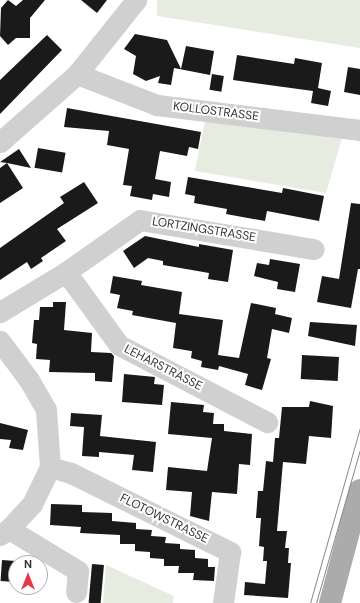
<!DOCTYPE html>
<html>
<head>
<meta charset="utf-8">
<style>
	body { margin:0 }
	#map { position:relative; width:360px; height:603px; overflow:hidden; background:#fff; font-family:"DM Sans",sans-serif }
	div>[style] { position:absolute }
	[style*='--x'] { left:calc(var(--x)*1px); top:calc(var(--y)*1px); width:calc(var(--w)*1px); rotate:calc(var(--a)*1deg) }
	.green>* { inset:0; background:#e6ecdf }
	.building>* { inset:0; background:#1a1a1a; transform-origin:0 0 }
	.minor>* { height:21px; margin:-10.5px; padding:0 10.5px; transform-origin:10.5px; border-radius:10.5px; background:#d0d0d0 }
	.major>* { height:22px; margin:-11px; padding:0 11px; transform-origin:11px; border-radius:11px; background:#ababab }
	.tram>* { height:1px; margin:-0.5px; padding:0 0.5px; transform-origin:0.5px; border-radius:0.5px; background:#888 }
	span { translate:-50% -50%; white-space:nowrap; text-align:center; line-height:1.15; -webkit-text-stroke:4px #fff; paint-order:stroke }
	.street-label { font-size:12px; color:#333 }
	.north { position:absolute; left:8px; top:555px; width:40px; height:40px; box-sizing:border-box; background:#fff; border:1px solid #adadad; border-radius:50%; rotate:0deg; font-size:11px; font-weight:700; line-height:16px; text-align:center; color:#333 }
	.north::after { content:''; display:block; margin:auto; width:14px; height:18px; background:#e63946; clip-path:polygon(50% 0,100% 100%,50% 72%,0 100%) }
</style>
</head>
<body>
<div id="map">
	<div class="green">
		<div style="clip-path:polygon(157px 0,360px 0,360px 48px,157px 16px)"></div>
		<div style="clip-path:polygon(205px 121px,342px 138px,326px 193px,195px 171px)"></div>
		<div style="clip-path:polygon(106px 565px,174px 596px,173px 603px,103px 603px)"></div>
	</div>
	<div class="building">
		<div style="clip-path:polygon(8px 0,16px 6px,23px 0,45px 0,30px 18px,30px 38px,16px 38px,8px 45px,0 36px,1px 8px)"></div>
		<div style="clip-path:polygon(81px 0,107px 0,97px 13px)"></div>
		<div style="clip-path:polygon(135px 34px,167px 40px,181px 69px,186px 46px,214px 51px,210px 75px,174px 68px,171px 85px,158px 83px,160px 76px,146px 81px,133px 74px,136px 56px,124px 49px)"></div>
		<div style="clip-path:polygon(47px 35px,62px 50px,0 114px,0 80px)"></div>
		<div style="clip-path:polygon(237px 55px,294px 64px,295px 58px,322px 63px,318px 88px,331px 91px,328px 106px,311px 103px,313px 91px,233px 80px)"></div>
		<div style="clip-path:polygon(348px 67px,360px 69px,360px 95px,344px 92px)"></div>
		<div style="left:212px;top:74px;width:12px;height:16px;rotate:9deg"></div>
		<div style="clip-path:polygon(67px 108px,201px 132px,198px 149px,189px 147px,187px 156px,160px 151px,155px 179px,171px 182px,169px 197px,153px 194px,152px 200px,130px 196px,132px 186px,123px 185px,129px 149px,107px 145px,109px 131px,64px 127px)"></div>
		<div style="left:38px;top:148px;width:28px;height:20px;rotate:10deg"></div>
		<div style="clip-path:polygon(19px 149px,31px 168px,7px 163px,23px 188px,0 203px,0 168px,7px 163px,0 162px)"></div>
		<div style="clip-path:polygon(188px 177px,282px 193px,283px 188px,324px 196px,319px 221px,267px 211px,265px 221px,226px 214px,227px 209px,194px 203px,195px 196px,185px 194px)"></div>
		<div style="clip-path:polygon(84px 182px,98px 203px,57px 229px,66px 241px,41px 258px,43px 261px,31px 269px,27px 262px,0 280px,0 248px,64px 203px,60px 197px)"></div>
		<div style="clip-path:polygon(351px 203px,360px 204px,360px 269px,358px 269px,351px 308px,317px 302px,322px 276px,339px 279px)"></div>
		<div style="clip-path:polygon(145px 236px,199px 247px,199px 244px,233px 250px,228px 282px,208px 279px,209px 273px,163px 265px,163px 261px,148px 258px,134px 268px,123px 251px)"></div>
		<div style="clip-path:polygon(270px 259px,300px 264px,295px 292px,277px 289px,278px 282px,254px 276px,257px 263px,269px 265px)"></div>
		<div style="clip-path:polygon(113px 276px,142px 281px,141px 285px,182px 292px,179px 314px,223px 320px,218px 355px,239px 358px,251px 303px,276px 308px,275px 314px,292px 318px,289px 333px,272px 329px,267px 358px,271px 359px,262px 390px,245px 385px,248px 374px,219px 366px,218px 370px,201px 367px,202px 361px,191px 358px,192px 351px,203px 353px,173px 348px,176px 323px,132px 315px,133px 311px,117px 308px,120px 295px,110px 293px)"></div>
		<div style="clip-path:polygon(53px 302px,66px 302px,64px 330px,92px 333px,91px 352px,111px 353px,114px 356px,112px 382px,95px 381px,95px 373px,49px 372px,50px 360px,36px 359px,37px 344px,32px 343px,34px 320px,39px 320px,40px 307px,53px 307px)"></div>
		<div style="clip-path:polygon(310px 322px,357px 325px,355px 346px,308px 336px)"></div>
		<div style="left:302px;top:355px;width:37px;height:24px;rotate:3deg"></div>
		<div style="clip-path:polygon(124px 374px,155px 377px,154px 384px,164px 385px,162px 405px,122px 402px)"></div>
		<div style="clip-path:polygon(310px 401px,333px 406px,331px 438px,309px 436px,306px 464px,283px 462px,277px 531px,287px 531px,285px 548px,289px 548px,288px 563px,291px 563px,288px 598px,244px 595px,245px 582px,265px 584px,267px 561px,263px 561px,264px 547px,259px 546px,261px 518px,256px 518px,258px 491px,263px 491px,266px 461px,273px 462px,275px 438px,279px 438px,282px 407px,309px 407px)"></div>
		<div style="clip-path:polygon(171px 402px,204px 405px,203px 412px,214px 413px,213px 424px,224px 424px,224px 431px,252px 434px,250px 465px,239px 464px,237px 494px,212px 492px,209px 521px,190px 516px,192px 492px,166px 490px,168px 467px,207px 471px,212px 438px,168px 434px)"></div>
		<div style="clip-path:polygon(71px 413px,102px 415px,100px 436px,156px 442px,153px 472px,132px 470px,134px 455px,99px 452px,99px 457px,82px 456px,84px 427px,70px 426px)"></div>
		<div style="clip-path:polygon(0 423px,28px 430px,23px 450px,9px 448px,11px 440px,0 439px)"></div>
		<div style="clip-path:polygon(51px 504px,82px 505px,82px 512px,112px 513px,112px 521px,136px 523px,136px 529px,152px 530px,151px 536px,166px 537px,165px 543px,180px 544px,180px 549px,195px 550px,195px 558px,208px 559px,208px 567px,215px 567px,214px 581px,193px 580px,194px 573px,178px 573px,179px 566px,164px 566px,164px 559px,150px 558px,150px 552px,135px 551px,135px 544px,120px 544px,120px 535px,80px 533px,81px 527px,50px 525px)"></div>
		<div style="left:2px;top:560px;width:14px;height:21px;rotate:4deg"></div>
		<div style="left:92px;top:564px;width:12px;height:39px;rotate:5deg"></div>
	</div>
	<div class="minor">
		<div style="--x:77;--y:74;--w:86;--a:21.2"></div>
		<div style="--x:157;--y:105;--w:205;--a:7"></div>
		<div style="--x:0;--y:142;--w:103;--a:-41.4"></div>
		<div style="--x:77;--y:74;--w:95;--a:-51.4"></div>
		<div style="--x:66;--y:272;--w:90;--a:54"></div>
		<div style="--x:119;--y:345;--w:167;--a:27.5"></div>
		<div style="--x:0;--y:312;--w:77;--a:-31.2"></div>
		<div style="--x:66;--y:272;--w:90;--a:-35.1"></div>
		<div style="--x:140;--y:220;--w:176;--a:9.5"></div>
		<div style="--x:0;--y:341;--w:49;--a:53.4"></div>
		<div style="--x:29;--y:380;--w:34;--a:60"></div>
		<div style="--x:46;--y:410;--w:57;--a:86"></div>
		<div style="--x:50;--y:467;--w:41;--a:115.9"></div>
		<div style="--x:32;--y:504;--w:34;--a:133"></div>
		<div style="--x:9;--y:529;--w:11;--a:146"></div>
		<div style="--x:50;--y:467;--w:22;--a:16"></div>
		<div style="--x:71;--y:473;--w:178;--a:26.4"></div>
		<div style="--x:230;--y:552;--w:51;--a:97.8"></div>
		<div style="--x:9;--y:529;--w:81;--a:31.3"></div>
		<div style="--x:78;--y:571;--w:21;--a:95"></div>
	</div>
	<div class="major">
		<div style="--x:330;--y:603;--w:117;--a:-75.1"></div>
	</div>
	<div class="tram">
		<div style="--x:310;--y:603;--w:183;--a:-74.1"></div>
		<div style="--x:316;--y:603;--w:159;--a:-74"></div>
	</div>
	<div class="street-label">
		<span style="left:216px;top:112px;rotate:7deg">KOLLOSTRASSE</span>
		<span style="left:204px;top:230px;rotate:9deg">LORTZINGSTRASSE</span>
		<span style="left:163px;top:368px;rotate:27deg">LEHARSTRASSE</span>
		<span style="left:164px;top:519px;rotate:26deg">FLOTOWSTRASSE</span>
	</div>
	<div class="north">N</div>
</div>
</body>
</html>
